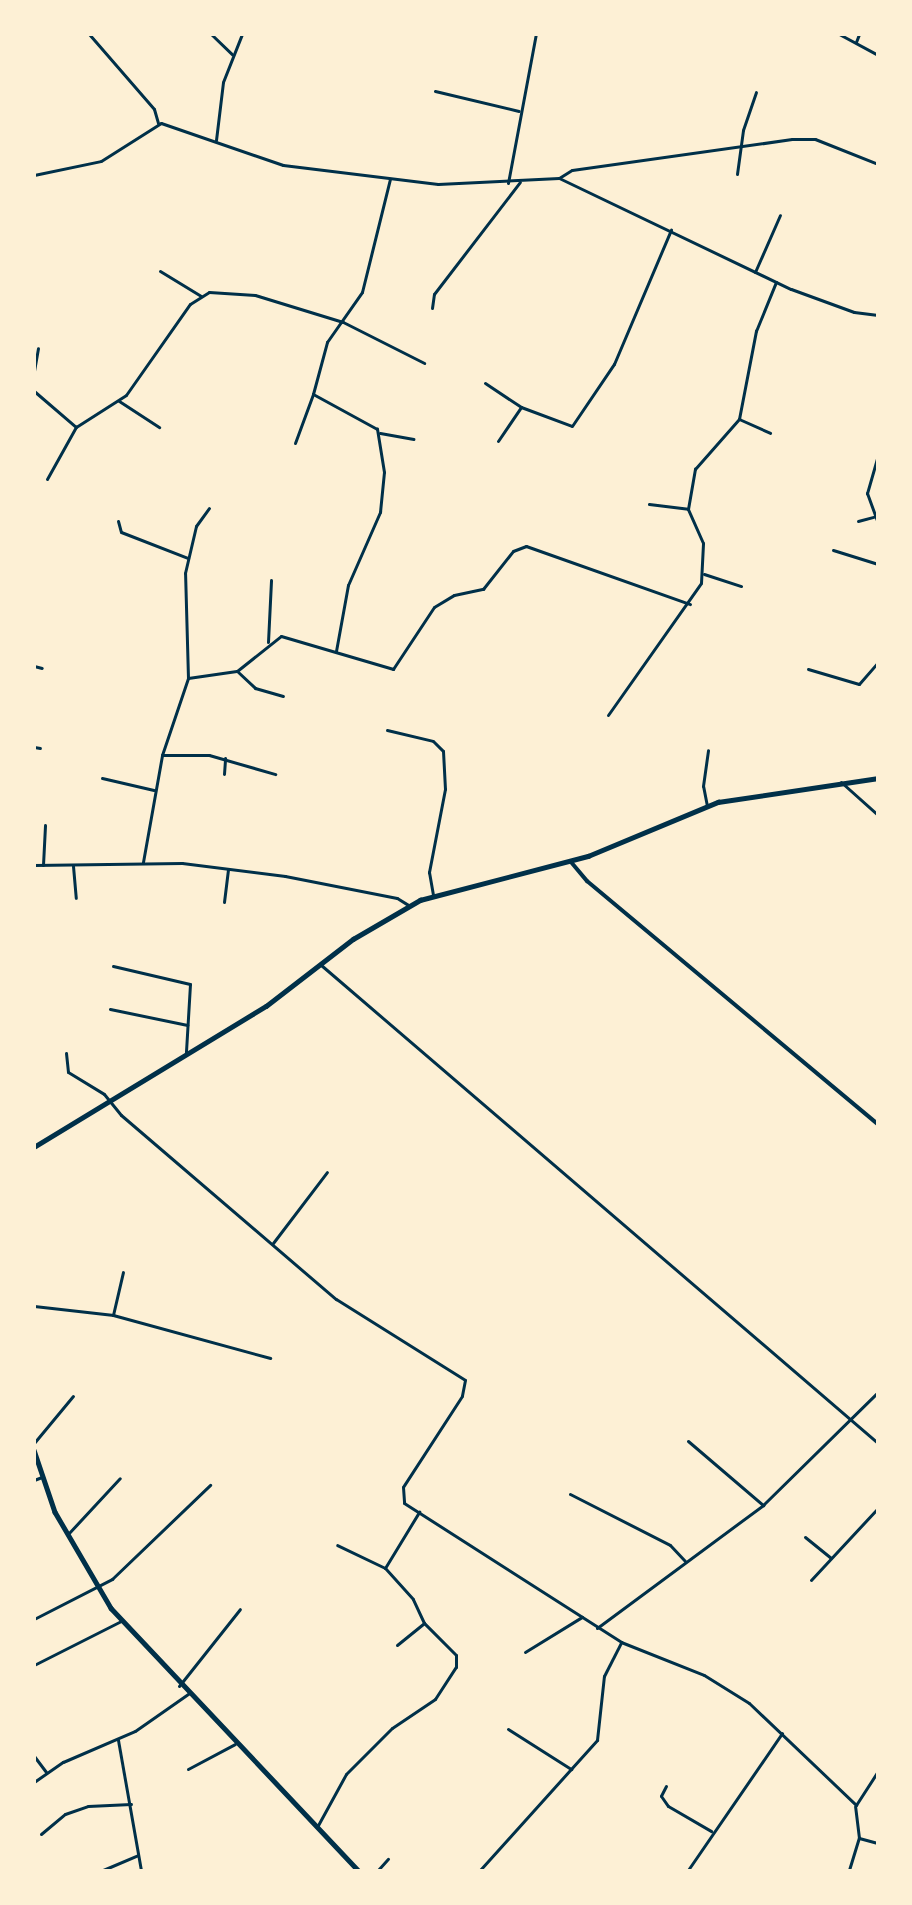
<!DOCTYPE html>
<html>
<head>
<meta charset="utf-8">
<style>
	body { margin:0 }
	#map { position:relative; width:912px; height:1905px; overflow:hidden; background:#fdf0d5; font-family:"Work Sans",sans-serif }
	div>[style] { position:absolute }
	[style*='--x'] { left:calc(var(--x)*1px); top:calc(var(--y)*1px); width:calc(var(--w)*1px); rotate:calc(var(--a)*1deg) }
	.minor>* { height:3px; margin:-1.5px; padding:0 1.5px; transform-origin:1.5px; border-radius:1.5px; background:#003049 }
	.tertiary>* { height:4px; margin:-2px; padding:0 2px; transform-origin:2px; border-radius:2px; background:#003049 }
	.secondary>* { height:4.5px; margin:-2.25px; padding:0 2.25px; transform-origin:2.25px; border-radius:2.25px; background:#003049 }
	span { translate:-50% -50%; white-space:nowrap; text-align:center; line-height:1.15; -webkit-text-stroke:4.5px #fdf0d5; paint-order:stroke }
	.frame { position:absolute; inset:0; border:36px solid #fdf0d5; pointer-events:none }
</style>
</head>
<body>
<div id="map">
	<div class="minor">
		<div style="--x:89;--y:34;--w:99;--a:49.1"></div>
		<div style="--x:154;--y:109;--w:15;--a:74"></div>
		<div style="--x:211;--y:34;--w:29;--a:44"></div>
		<div style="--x:839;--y:34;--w:44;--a:28.3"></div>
		<div style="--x:856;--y:42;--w:9;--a:-69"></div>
		<div style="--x:435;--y:91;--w:86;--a:13.4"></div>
		<div style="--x:216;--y:140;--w:58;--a:-83.1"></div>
		<div style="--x:223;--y:82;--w:52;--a:-68.4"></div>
		<div style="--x:737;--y:174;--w:44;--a:-82.2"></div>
		<div style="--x:743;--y:130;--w:40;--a:-71.1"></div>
		<div style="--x:34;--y:175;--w:68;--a:-11.8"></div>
		<div style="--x:101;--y:161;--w:71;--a:-32.3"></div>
		<div style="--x:161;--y:123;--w:129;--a:19"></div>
		<div style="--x:283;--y:165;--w:156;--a:7"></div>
		<div style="--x:438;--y:184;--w:121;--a:-2.8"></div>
		<div style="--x:559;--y:178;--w:257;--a:25.6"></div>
		<div style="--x:791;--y:289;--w:67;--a:20.1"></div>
		<div style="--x:854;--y:312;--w:24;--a:7"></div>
		<div style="--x:559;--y:178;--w:15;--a:-32"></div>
		<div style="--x:572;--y:170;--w:222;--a:-8"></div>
		<div style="--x:792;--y:139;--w:23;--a:0"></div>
		<div style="--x:815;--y:139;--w:68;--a:21.6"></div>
		<div style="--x:508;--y:183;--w:152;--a:-79.4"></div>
		<div style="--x:160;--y:271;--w:48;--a:31.4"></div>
		<div style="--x:755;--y:272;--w:62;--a:-66.3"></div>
		<div style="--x:432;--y:308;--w:14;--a:-82"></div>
		<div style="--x:434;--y:294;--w:141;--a:-52.5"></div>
		<div style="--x:34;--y:371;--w:23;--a:-80"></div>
		<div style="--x:485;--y:383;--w:43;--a:33.7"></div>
		<div style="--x:521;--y:407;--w:54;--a:20.4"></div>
		<div style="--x:572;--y:426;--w:75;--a:-55.9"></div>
		<div style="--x:614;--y:364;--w:146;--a:-67"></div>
		<div style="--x:34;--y:391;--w:55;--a:40.6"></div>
		<div style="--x:119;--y:401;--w:48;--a:33"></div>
		<div style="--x:739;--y:419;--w:34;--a:24"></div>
		<div style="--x:380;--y:433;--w:34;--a:10"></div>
		<div style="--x:498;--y:441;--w:41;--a:-55.9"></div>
		<div style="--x:295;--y:443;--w:52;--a:-69.8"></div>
		<div style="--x:878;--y:455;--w:40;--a:106"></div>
		<div style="--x:867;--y:493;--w:32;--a:70"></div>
		<div style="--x:47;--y:479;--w:60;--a:-60.9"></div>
		<div style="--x:76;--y:427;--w:59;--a:-32.6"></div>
		<div style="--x:126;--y:395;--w:111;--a:-54.9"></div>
		<div style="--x:190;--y:304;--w:22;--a:-32"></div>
		<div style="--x:209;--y:292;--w:46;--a:3.7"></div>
		<div style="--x:255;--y:295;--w:92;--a:17.1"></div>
		<div style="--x:343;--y:322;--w:91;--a:26.8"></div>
		<div style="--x:649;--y:504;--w:39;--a:7"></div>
		<div style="--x:118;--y:521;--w:11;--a:75"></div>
		<div style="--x:121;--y:532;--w:72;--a:21.2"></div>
		<div style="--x:858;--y:521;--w:16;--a:-15"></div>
		<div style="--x:833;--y:550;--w:47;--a:17.3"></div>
		<div style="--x:704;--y:574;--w:39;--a:18"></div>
		<div style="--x:268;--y:642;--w:62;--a:-87.2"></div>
		<div style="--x:336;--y:651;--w:67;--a:-79.7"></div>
		<div style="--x:348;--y:585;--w:80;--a:-66.3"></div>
		<div style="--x:380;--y:512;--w:40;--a:-84.3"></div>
		<div style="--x:384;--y:472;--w:44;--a:-99.2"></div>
		<div style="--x:377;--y:429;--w:73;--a:-151.3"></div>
		<div style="--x:313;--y:394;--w:54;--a:-74.9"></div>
		<div style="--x:327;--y:342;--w:61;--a:-55"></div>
		<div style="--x:362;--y:292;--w:116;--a:-76.1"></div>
		<div style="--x:34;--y:666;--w:8;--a:14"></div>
		<div style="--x:808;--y:669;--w:53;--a:16.4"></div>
		<div style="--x:859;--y:684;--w:29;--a:-49"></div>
		<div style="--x:237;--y:671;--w:25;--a:43"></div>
		<div style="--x:255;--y:688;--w:29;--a:16"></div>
		<div style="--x:188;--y:678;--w:49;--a:-8.1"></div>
		<div style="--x:237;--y:671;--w:56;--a:-38.5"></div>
		<div style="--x:281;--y:636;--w:117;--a:16.4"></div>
		<div style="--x:393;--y:669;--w:74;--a:-56.5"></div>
		<div style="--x:434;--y:607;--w:23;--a:-31"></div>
		<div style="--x:454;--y:595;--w:30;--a:-12"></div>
		<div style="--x:483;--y:589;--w:48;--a:-51.7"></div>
		<div style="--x:513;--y:551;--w:14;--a:-21"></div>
		<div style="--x:526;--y:546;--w:174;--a:19.5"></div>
		<div style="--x:608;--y:715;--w:161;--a:-54.8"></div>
		<div style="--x:701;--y:583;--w:40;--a:-87.1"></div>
		<div style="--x:703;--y:543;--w:37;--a:-114"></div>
		<div style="--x:688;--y:509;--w:41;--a:-80.1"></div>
		<div style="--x:695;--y:469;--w:67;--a:-48.7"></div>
		<div style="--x:739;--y:419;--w:90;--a:-79.1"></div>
		<div style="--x:756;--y:331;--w:53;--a:-67.8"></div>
		<div style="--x:387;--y:730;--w:47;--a:13.4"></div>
		<div style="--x:433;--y:741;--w:14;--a:45"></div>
		<div style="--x:443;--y:751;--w:38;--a:87"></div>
		<div style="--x:445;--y:789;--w:85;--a:100.9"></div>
		<div style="--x:429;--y:872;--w:23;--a:80"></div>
		<div style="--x:34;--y:747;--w:6;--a:9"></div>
		<div style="--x:163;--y:755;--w:46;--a:0"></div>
		<div style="--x:209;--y:755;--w:69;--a:16.1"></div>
		<div style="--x:224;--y:774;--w:16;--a:-86"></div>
		<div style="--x:102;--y:778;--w:53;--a:13"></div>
		<div style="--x:841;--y:782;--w:50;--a:41.7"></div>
		<div style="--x:707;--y:806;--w:20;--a:-101"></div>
		<div style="--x:703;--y:786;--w:36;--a:-82"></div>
		<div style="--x:143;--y:862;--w:109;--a:-79.9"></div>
		<div style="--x:162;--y:755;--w:81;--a:-71.3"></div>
		<div style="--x:188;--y:678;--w:105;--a:-91.6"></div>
		<div style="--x:185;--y:573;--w:48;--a:-76.8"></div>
		<div style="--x:196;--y:526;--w:22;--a:-54"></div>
		<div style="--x:34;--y:865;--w:148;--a:-0.8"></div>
		<div style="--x:182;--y:863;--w:104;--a:7.2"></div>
		<div style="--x:285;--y:876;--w:114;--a:11.1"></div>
		<div style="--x:397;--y:898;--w:13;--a:32"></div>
		<div style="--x:43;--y:865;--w:40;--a:-87.1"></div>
		<div style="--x:73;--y:866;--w:32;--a:85"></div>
		<div style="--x:224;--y:902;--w:33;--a:-83"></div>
		<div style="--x:321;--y:965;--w:734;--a:40.64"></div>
		<div style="--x:113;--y:966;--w:79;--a:13.2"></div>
		<div style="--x:190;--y:984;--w:68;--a:93.4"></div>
		<div style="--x:110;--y:1009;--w:79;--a:11.7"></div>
		<div style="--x:66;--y:1053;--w:19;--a:84"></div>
		<div style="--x:68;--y:1072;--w:42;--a:31.4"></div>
		<div style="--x:104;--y:1094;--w:27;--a:51"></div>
		<div style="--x:121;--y:1115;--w:283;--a:40.6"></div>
		<div style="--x:336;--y:1299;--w:152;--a:32.1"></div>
		<div style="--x:465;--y:1380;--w:16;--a:101"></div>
		<div style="--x:462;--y:1396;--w:108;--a:123"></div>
		<div style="--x:403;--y:1487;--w:16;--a:86"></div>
		<div style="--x:404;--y:1503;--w:258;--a:32.6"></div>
		<div style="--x:621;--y:1642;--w:89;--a:21.7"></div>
		<div style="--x:704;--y:1675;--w:53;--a:31.9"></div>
		<div style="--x:749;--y:1703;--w:148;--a:43.6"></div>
		<div style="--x:856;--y:1805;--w:40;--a:-57.1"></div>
		<div style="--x:273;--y:1243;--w:89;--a:-52.7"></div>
		<div style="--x:34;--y:1306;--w:80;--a:6.5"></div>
		<div style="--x:113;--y:1315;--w:163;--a:15.3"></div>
		<div style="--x:113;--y:1315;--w:44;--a:-76.9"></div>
		<div style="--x:688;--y:1441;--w:99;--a:40.5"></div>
		<div style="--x:34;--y:1443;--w:61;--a:-50.3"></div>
		<div style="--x:34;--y:1480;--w:9;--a:-21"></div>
		<div style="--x:570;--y:1494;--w:112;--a:27"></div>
		<div style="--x:670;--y:1545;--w:22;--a:47"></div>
		<div style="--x:68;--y:1534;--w:76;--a:-47.1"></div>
		<div style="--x:805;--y:1537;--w:33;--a:39"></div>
		<div style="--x:385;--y:1568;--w:66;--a:-58.7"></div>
		<div style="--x:811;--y:1580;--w:98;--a:-47.1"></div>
		<div style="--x:34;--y:1619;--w:88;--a:-27.1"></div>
		<div style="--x:112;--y:1579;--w:136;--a:-43.8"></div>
		<div style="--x:597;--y:1628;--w:207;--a:-36.5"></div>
		<div style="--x:763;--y:1505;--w:161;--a:-44.5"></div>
		<div style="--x:397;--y:1645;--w:35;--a:-39"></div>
		<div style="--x:525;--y:1652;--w:67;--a:-31.6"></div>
		<div style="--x:34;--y:1665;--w:97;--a:-26.8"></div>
		<div style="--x:179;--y:1686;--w:98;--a:-51.6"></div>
		<div style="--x:508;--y:1729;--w:75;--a:32.4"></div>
		<div style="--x:118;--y:1740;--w:132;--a:80"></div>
		<div style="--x:34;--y:1756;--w:20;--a:53"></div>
		<div style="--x:188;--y:1769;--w:53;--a:-28"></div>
		<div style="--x:34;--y:1782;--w:35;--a:-35"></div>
		<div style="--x:63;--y:1762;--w:78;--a:-23.3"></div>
		<div style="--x:135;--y:1731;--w:65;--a:-34.9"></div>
		<div style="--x:666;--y:1786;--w:11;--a:117"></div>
		<div style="--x:661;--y:1796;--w:12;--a:55"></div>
		<div style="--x:668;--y:1806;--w:50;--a:30.2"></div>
		<div style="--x:317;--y:1827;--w:60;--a:-61.3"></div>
		<div style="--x:346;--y:1774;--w:65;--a:-45"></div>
		<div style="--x:392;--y:1728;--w:52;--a:-34"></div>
		<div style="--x:435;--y:1699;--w:38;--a:-57"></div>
		<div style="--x:456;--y:1667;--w:12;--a:-90"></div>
		<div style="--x:456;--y:1655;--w:45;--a:-135"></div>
		<div style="--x:424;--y:1623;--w:26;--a:-115"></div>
		<div style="--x:413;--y:1599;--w:42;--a:-132.1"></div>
		<div style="--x:385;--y:1568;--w:53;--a:-154.4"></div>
		<div style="--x:41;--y:1834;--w:31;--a:-40"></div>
		<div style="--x:65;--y:1814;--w:24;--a:-19"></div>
		<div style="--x:88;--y:1806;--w:43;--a:-2.7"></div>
		<div style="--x:859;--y:1838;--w:20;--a:15"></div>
		<div style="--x:103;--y:1870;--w:38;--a:-23"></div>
		<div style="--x:378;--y:1870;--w:15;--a:-48"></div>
		<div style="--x:480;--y:1870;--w:175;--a:-48"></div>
		<div style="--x:597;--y:1740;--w:64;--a:-83.8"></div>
		<div style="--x:604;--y:1676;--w:38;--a:-63"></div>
		<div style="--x:688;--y:1870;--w:166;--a:-55.5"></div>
		<div style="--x:849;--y:1870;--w:34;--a:-73"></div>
		<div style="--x:859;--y:1838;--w:32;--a:-97"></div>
	</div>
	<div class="tertiary">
		<div style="--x:571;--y:862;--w:25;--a:50"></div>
		<div style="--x:587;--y:881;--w:379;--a:39.9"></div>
	</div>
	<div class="secondary">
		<div style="--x:34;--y:1147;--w:271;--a:-31.3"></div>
		<div style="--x:266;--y:1006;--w:110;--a:-37.6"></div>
		<div style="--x:353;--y:939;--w:78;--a:-30.2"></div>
		<div style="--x:420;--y:900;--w:174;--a:-14.7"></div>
		<div style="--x:588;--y:856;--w:141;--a:-22.6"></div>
		<div style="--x:718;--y:802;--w:162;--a:-8.5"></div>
		<div style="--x:34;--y:1450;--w:65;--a:71.3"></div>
		<div style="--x:55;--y:1512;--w:111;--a:59.7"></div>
		<div style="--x:111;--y:1608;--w:360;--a:46.7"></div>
	</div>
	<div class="frame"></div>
</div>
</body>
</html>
